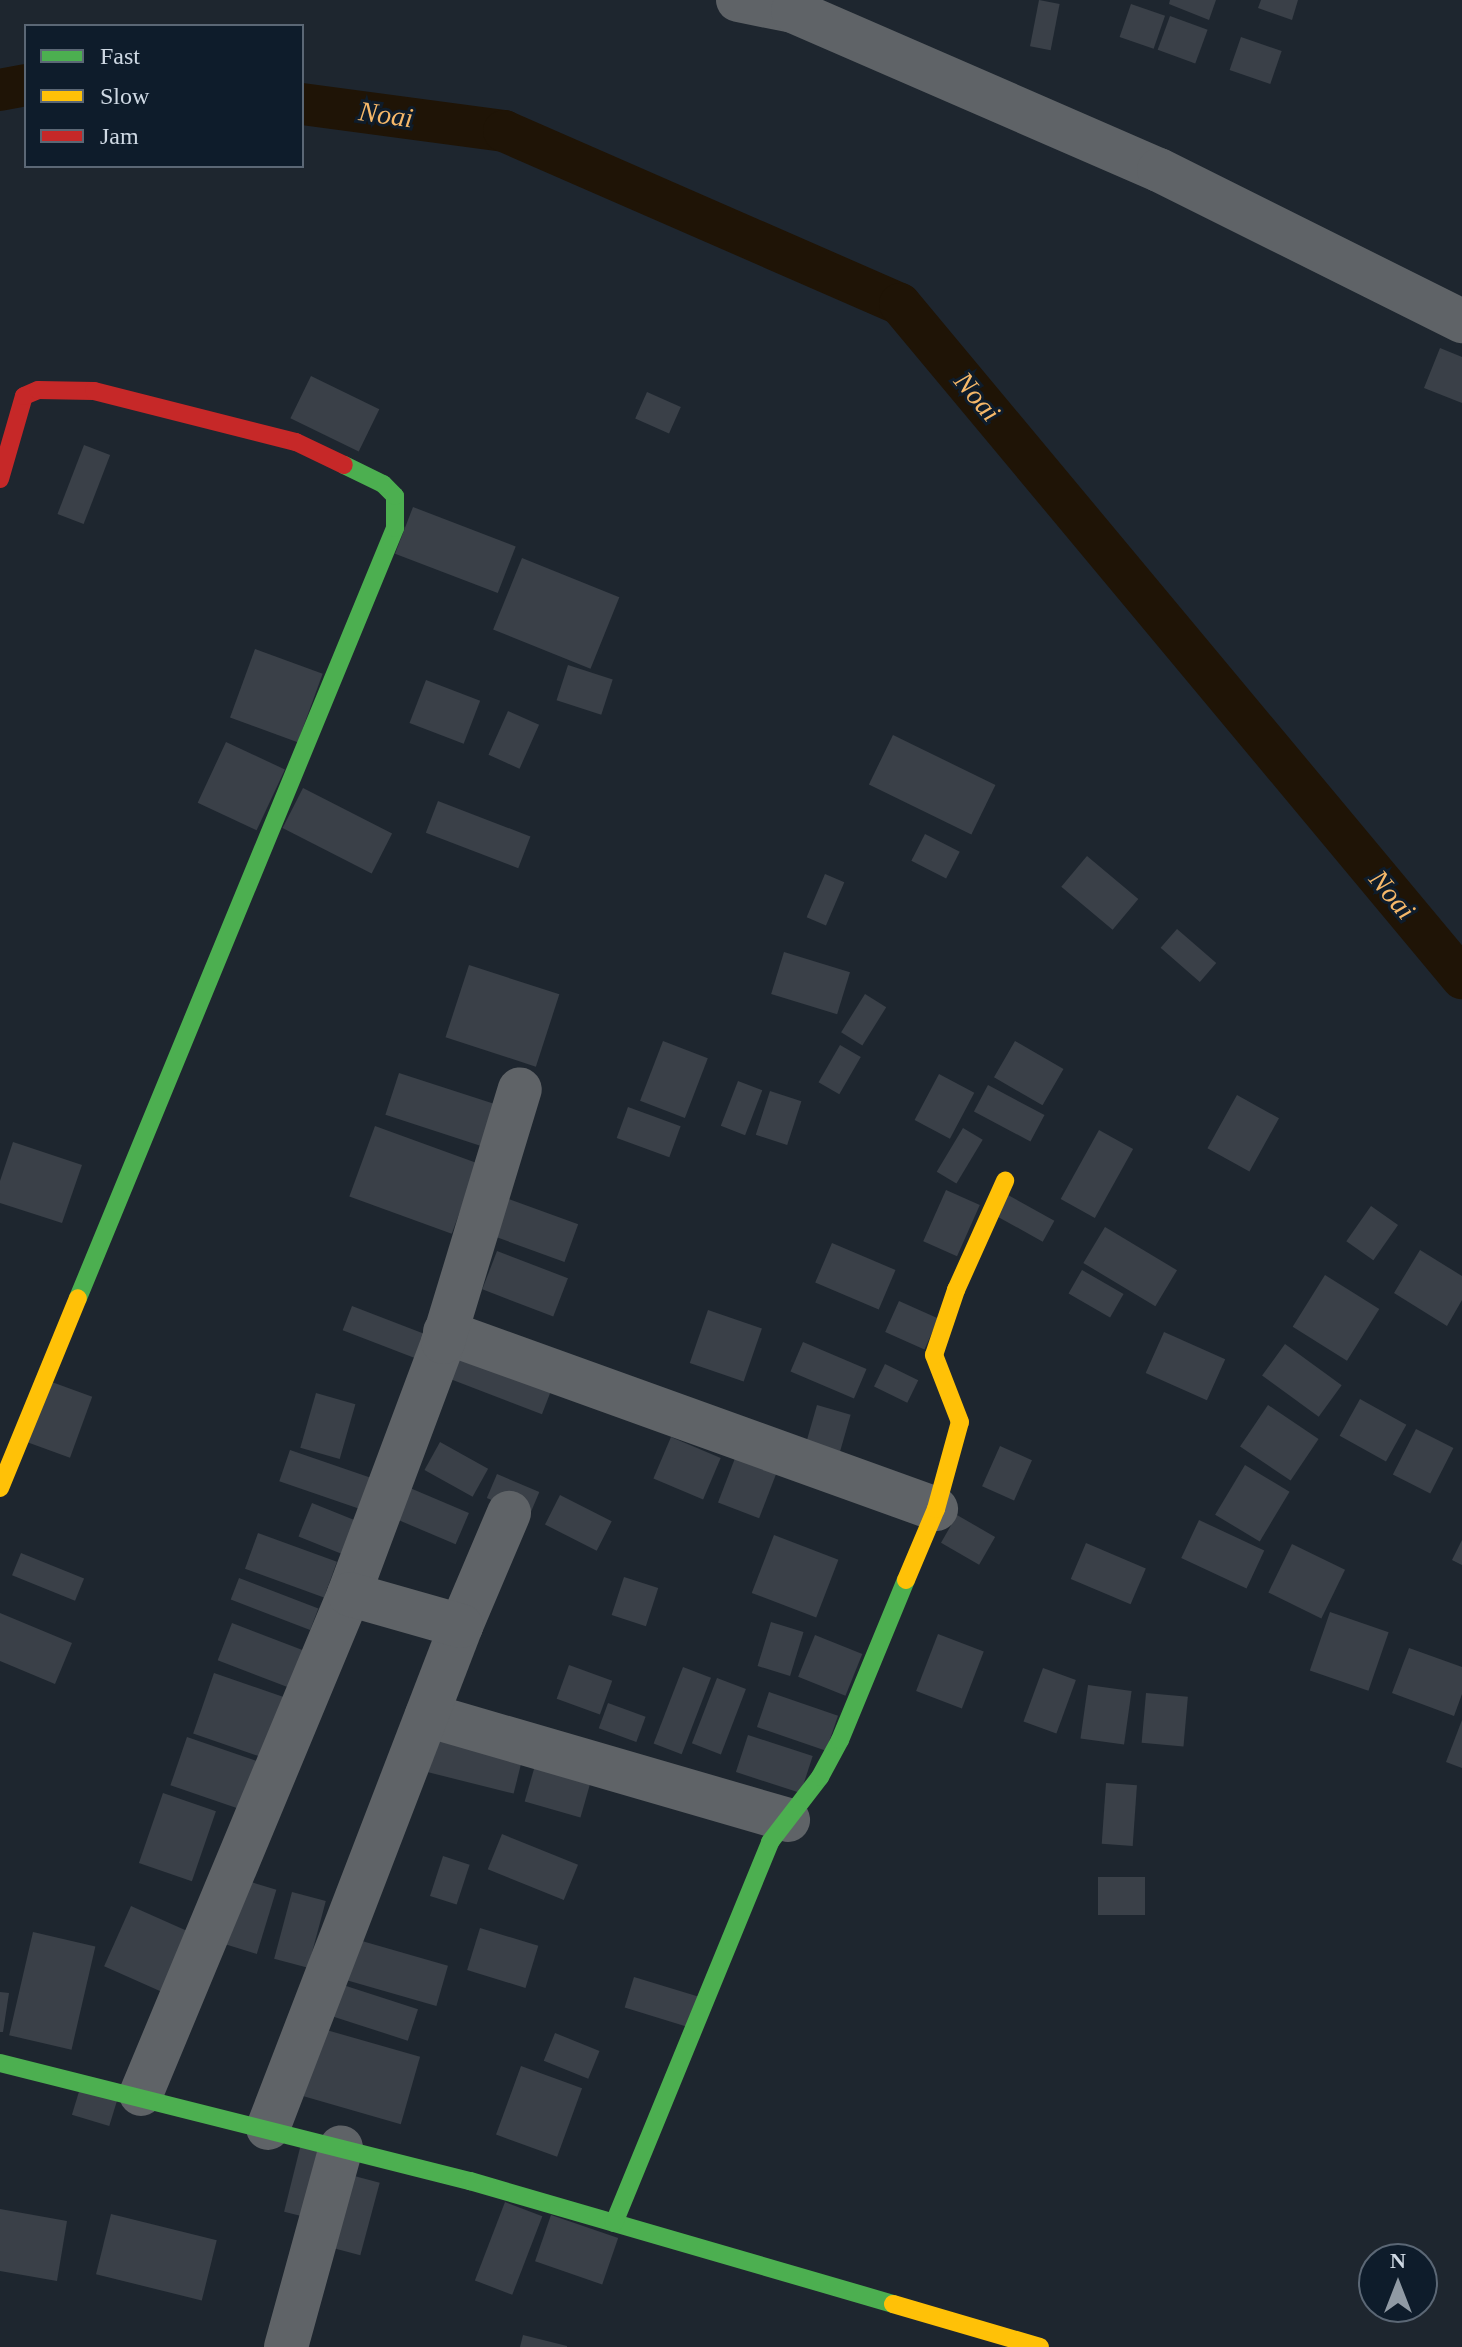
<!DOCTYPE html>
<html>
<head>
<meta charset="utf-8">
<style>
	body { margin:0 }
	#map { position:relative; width:1462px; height:2347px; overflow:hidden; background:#1e262f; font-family:Georgia,serif }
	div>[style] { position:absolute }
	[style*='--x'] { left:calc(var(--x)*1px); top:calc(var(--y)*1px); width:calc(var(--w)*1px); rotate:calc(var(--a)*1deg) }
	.canal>* { height:42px; margin:-21px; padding:0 21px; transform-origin:21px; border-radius:21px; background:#1f1406 }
	.building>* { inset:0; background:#3a4048; transform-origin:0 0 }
	.street>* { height:44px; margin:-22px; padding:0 22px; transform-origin:22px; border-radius:22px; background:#5f6367 }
	.fast>* { height:18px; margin:-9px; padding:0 9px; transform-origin:9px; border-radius:9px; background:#4caf50 }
	.slow>* { height:18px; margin:-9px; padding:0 9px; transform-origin:9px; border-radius:9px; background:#ffc107 }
	.jam>* { height:18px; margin:-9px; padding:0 9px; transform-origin:9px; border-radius:9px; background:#c62828 }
	span { translate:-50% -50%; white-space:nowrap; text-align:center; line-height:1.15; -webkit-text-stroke:6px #0e1c2b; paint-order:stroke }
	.water-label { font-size:28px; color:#f6b869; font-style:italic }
	.legend { position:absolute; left:24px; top:24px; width:280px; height:144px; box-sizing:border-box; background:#0e1c2b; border:2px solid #5b6775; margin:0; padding:10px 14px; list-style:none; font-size:24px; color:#ced8e3 }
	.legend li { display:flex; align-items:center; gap:16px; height:40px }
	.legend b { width:40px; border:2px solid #5b6775 }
	.north { position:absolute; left:1358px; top:2243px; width:80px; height:80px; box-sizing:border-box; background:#0e1c2b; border:2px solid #5b6775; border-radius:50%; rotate:0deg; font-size:22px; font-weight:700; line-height:32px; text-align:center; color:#ced8e3 }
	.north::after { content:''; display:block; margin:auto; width:28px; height:36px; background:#909aa4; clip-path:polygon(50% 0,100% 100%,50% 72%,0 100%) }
</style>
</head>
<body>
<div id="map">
	<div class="canal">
		<div style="--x:0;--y:90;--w:26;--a:-11"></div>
		<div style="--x:302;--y:104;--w:204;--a:7.6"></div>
		<div style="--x:504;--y:131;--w:432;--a:23.6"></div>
		<div style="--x:900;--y:304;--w:878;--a:50.18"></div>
	</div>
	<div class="building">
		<div style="left:1039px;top:0;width:21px;height:47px;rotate:11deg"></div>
		<div style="clip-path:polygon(1170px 0,1216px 0,1209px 20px,1169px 4px)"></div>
		<div style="clip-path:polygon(1261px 0,1298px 0,1292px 20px,1258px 8px)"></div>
		<div style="left:1131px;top:4px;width:36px;height:35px;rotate:19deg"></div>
		<div style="left:1170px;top:16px;width:40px;height:36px;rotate:20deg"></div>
		<div style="left:1241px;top:37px;width:43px;height:35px;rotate:19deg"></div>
		<div style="clip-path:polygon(1440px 348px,1462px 357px,1462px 403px,1424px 388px)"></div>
		<div style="left:311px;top:376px;width:76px;height:47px;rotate:26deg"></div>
		<div style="left:647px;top:392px;width:37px;height:29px;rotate:24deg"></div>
		<div style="left:84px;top:445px;width:28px;height:74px;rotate:21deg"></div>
		<div style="left:413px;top:507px;width:110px;height:50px;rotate:21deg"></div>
		<div style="left:522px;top:558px;width:105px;height:77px;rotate:22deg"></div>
		<div style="left:255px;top:649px;width:72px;height:73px;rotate:20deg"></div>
		<div style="left:568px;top:665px;width:47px;height:37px;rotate:18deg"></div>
		<div style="left:426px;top:680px;width:58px;height:46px;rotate:21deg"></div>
		<div style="left:508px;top:711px;width:34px;height:48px;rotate:24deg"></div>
		<div style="left:893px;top:735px;width:114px;height:55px;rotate:26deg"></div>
		<div style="left:226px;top:742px;width:65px;height:67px;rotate:25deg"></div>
		<div style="left:303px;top:788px;width:100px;height:45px;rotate:27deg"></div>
		<div style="left:438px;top:801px;width:99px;height:34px;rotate:21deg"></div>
		<div style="left:925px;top:834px;width:39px;height:30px;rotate:27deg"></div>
		<div style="left:1087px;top:856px;width:67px;height:40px;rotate:40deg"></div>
		<div style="left:825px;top:874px;width:21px;height:47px;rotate:23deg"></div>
		<div style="left:1177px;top:929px;width:52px;height:25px;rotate:41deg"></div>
		<div style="left:784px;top:952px;width:69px;height:44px;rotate:17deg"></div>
		<div style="left:469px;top:965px;width:95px;height:76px;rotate:18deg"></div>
		<div style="left:865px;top:994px;width:25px;height:45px;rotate:32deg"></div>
		<div style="left:663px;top:1041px;width:48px;height:64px;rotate:21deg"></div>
		<div style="left:1015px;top:1041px;width:56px;height:42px;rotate:30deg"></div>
		<div style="left:840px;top:1045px;width:24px;height:43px;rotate:30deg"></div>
		<div style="left:399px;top:1073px;width:103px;height:44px;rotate:18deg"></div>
		<div style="left:939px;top:1074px;width:40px;height:52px;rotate:28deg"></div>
		<div style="left:738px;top:1081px;width:26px;height:48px;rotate:21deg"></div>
		<div style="left:988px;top:1085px;width:64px;height:30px;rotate:28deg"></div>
		<div style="left:770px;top:1091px;width:33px;height:46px;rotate:18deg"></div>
		<div style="left:1237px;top:1095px;width:48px;height:61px;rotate:29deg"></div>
		<div style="left:628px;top:1107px;width:56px;height:33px;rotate:20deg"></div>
		<div style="left:375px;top:1126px;width:109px;height:75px;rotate:20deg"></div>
		<div style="left:963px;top:1128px;width:23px;height:51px;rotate:31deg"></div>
		<div style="left:1099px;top:1130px;width:39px;height:79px;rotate:29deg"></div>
		<div style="clip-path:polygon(13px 1142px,82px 1165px,62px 1223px,0 1203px,0 1181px)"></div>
		<div style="left:946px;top:1190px;width:37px;height:56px;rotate:24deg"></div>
		<div style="left:1008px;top:1195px;width:53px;height:24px;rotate:29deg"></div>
		<div style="left:503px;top:1197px;width:80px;height:40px;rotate:20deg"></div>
		<div style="left:1371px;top:1206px;width:33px;height:43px;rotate:35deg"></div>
		<div style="left:1105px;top:1227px;width:84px;height:42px;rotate:31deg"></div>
		<div style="left:832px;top:1243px;width:69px;height:43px;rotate:23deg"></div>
		<div style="clip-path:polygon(1420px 1250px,1462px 1276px,1462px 1300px,1447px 1326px,1394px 1293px)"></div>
		<div style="left:497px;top:1251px;width:76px;height:41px;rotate:21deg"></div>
		<div style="left:1082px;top:1270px;width:48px;height:27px;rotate:30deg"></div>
		<div style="left:1325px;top:1275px;width:64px;height:61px;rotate:32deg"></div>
		<div style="left:899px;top:1301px;width:43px;height:34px;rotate:24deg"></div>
		<div style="left:352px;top:1306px;width:89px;height:26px;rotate:21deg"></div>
		<div style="left:708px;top:1310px;width:57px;height:56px;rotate:19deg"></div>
		<div style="left:1164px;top:1332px;width:67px;height:45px;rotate:24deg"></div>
		<div style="left:803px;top:1342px;width:69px;height:32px;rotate:23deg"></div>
		<div style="left:1285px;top:1344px;width:70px;height:39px;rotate:36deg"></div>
		<div style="left:461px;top:1349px;width:99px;height:32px;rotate:21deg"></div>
		<div style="left:885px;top:1364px;width:37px;height:25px;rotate:26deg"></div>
		<div style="left:49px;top:1381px;width:46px;height:65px;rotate:20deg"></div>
		<div style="left:316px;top:1393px;width:41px;height:57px;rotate:16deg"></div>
		<div style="left:1360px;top:1399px;width:53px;height:42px;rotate:29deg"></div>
		<div style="left:817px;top:1405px;width:35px;height:46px;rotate:16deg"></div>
		<div style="left:1268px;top:1405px;width:61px;height:50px;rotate:34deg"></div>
		<div style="left:1416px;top:1429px;width:42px;height:51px;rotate:27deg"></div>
		<div style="left:671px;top:1437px;width:54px;height:45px;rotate:23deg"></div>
		<div style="left:742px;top:1440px;width:44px;height:67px;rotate:21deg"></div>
		<div style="left:440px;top:1442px;width:55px;height:32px;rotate:29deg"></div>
		<div style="left:1000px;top:1446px;width:35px;height:44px;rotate:24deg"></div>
		<div style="left:290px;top:1450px;width:90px;height:33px;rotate:19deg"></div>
		<div style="left:1245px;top:1465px;width:52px;height:58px;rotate:31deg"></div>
		<div style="left:497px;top:1474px;width:46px;height:26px;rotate:23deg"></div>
		<div style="left:410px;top:1488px;width:64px;height:34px;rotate:23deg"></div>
		<div style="left:560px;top:1495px;width:58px;height:33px;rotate:27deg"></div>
		<div style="left:312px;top:1503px;width:55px;height:36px;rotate:22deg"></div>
		<div style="left:957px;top:1515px;width:44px;height:32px;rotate:30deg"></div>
		<div style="left:1199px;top:1520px;width:72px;height:42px;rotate:25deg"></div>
		<div style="left:258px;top:1533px;width:84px;height:38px;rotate:20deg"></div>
		<div style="left:774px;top:1535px;width:69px;height:62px;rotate:21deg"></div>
		<div style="clip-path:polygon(1462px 1540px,1462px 1565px,1452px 1560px)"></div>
		<div style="left:1086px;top:1543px;width:65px;height:39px;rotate:23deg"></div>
		<div style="left:1292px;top:1544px;width:59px;height:54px;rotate:26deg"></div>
		<div style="left:21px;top:1553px;width:68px;height:24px;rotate:22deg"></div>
		<div style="left:624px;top:1577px;width:36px;height:40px;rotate:18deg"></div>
		<div style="left:239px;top:1578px;width:85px;height:23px;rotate:21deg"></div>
		<div style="left:1330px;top:1612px;width:62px;height:62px;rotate:19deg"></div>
		<div style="clip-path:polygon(0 1613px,72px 1643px,55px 1684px,0 1661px)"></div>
		<div style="left:771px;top:1622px;width:34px;height:46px;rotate:17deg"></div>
		<div style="left:232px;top:1623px;width:81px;height:40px;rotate:21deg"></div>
		<div style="left:938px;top:1634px;width:49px;height:61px;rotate:21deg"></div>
		<div style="left:815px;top:1635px;width:51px;height:45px;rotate:22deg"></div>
		<div style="clip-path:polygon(1409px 1648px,1462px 1667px,1462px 1694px,1454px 1716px,1392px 1693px)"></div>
		<div style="left:569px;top:1665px;width:46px;height:36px;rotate:20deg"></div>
		<div style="left:683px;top:1667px;width:30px;height:82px;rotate:21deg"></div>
		<div style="left:1043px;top:1668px;width:35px;height:57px;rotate:20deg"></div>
		<div style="left:214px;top:1673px;width:82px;height:64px;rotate:19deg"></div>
		<div style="left:717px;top:1678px;width:31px;height:70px;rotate:21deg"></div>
		<div style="left:1088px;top:1685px;width:44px;height:54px;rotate:8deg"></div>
		<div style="left:769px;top:1692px;width:73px;height:37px;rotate:19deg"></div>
		<div style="left:1146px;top:1693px;width:42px;height:50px;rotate:5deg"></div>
		<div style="left:608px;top:1703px;width:40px;height:27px;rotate:20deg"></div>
		<div style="clip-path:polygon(1462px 1720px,1462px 1768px,1446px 1762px)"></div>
		<div style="left:436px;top:1733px;width:90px;height:40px;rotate:14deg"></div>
		<div style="left:748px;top:1735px;width:68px;height:39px;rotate:18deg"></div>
		<div style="left:187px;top:1737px;width:87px;height:51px;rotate:19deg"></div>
		<div style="left:536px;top:1762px;width:58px;height:41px;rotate:16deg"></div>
		<div style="left:1106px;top:1783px;width:31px;height:61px;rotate:4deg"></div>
		<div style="left:163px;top:1793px;width:56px;height:74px;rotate:19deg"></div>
		<div style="left:502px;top:1834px;width:82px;height:38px;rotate:22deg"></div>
		<div style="left:443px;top:1856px;width:28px;height:42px;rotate:18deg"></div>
		<div style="left:1098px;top:1877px;width:47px;height:38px"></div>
		<div style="left:241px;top:1879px;width:37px;height:67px;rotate:17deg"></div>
		<div style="left:292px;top:1892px;width:35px;height:69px;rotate:15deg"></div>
		<div style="left:131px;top:1906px;width:77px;height:66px;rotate:24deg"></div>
		<div style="left:480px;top:1928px;width:61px;height:44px;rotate:17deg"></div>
		<div style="left:33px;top:1932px;width:64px;height:106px;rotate:13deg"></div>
		<div style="left:348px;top:1937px;width:104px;height:42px;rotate:16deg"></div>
		<div style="left:634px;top:1977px;width:67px;height:32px;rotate:17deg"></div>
		<div style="left:340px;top:1984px;width:82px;height:33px;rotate:18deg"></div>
		<div style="clip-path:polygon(0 1992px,9px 1993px,3px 2032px,0 2032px)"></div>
		<div style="left:323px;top:2029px;width:101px;height:70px;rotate:16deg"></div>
		<div style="left:555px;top:2033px;width:48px;height:30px;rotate:22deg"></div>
		<div style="left:521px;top:2066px;width:65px;height:73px;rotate:20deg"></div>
		<div style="left:81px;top:2085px;width:39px;height:31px;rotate:17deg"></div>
		<div style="left:302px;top:2140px;width:29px;height:74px;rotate:14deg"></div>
		<div style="left:343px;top:2173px;width:38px;height:75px;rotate:15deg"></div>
		<div style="left:505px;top:2202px;width:40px;height:84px;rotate:21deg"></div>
		<div style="clip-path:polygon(0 2209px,67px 2221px,57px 2281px,0 2271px)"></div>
		<div style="left:111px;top:2214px;width:109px;height:62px;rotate:14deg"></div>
		<div style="left:551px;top:2215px;width:71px;height:49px;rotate:19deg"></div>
		<div style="clip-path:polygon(523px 2335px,567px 2346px,567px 2347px,520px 2347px)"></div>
	</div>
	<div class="street">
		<div style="--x:738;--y:0;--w:56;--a:11.3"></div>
		<div style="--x:793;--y:11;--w:399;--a:23.5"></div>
		<div style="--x:1159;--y:170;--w:339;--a:26.5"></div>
		<div style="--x:445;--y:1332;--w:522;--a:19.82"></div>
		<div style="--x:461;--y:1626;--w:123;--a:-67"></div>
		<div style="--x:427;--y:1715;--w:376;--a:16.2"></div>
		<div style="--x:141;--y:2094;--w:542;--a:-67.41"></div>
		<div style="--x:349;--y:1594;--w:269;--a:-69.5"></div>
		<div style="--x:443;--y:1342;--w:264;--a:-73.1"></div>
		<div style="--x:268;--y:2128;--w:538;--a:-68.97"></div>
		<div style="--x:461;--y:1626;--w:116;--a:-164.1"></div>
		<div style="--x:286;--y:2347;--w:207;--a:-74.6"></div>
	</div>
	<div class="fast">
		<div style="--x:78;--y:1298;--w:833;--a:-67.62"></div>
		<div style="--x:395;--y:528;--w:32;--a:-90"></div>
		<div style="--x:395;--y:496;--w:17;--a:-135"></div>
		<div style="--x:383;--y:484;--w:43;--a:-154"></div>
		<div style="--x:0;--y:2063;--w:485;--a:14.1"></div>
		<div style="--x:470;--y:2181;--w:441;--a:16.2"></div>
		<div style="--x:614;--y:2223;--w:412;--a:-67.7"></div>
		<div style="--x:770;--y:1842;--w:82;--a:-52.4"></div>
		<div style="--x:820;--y:1777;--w:42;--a:-61.6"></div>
		<div style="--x:840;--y:1740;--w:173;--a:-67.6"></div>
	</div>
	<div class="slow">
		<div style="--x:0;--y:1488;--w:205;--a:-67.7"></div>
		<div style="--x:906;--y:1580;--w:77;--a:-67.1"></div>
		<div style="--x:936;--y:1509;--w:90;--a:-74.6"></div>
		<div style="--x:960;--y:1422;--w:72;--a:-111.2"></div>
		<div style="--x:934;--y:1355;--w:69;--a:-71.3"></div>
		<div style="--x:956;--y:1290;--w:120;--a:-65.8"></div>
		<div style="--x:893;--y:2304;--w:153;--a:16.3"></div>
	</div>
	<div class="jam">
		<div style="--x:0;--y:479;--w:86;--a:-73.9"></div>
		<div style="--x:24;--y:396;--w:15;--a:-23"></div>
		<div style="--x:38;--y:390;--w:56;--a:1"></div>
		<div style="--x:94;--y:391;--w:208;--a:14.2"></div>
		<div style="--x:296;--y:442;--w:53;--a:25.6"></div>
	</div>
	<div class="water-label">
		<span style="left:386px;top:115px;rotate:8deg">Noai</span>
		<span style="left:977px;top:397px;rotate:50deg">Noai</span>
		<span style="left:1392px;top:895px;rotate:50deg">Noai</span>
	</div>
	<ul class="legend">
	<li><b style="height:10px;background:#4caf50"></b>Fast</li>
	<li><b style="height:10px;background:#ffc107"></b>Slow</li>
	<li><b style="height:10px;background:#c62828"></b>Jam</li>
	</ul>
	<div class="north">N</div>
</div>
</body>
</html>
